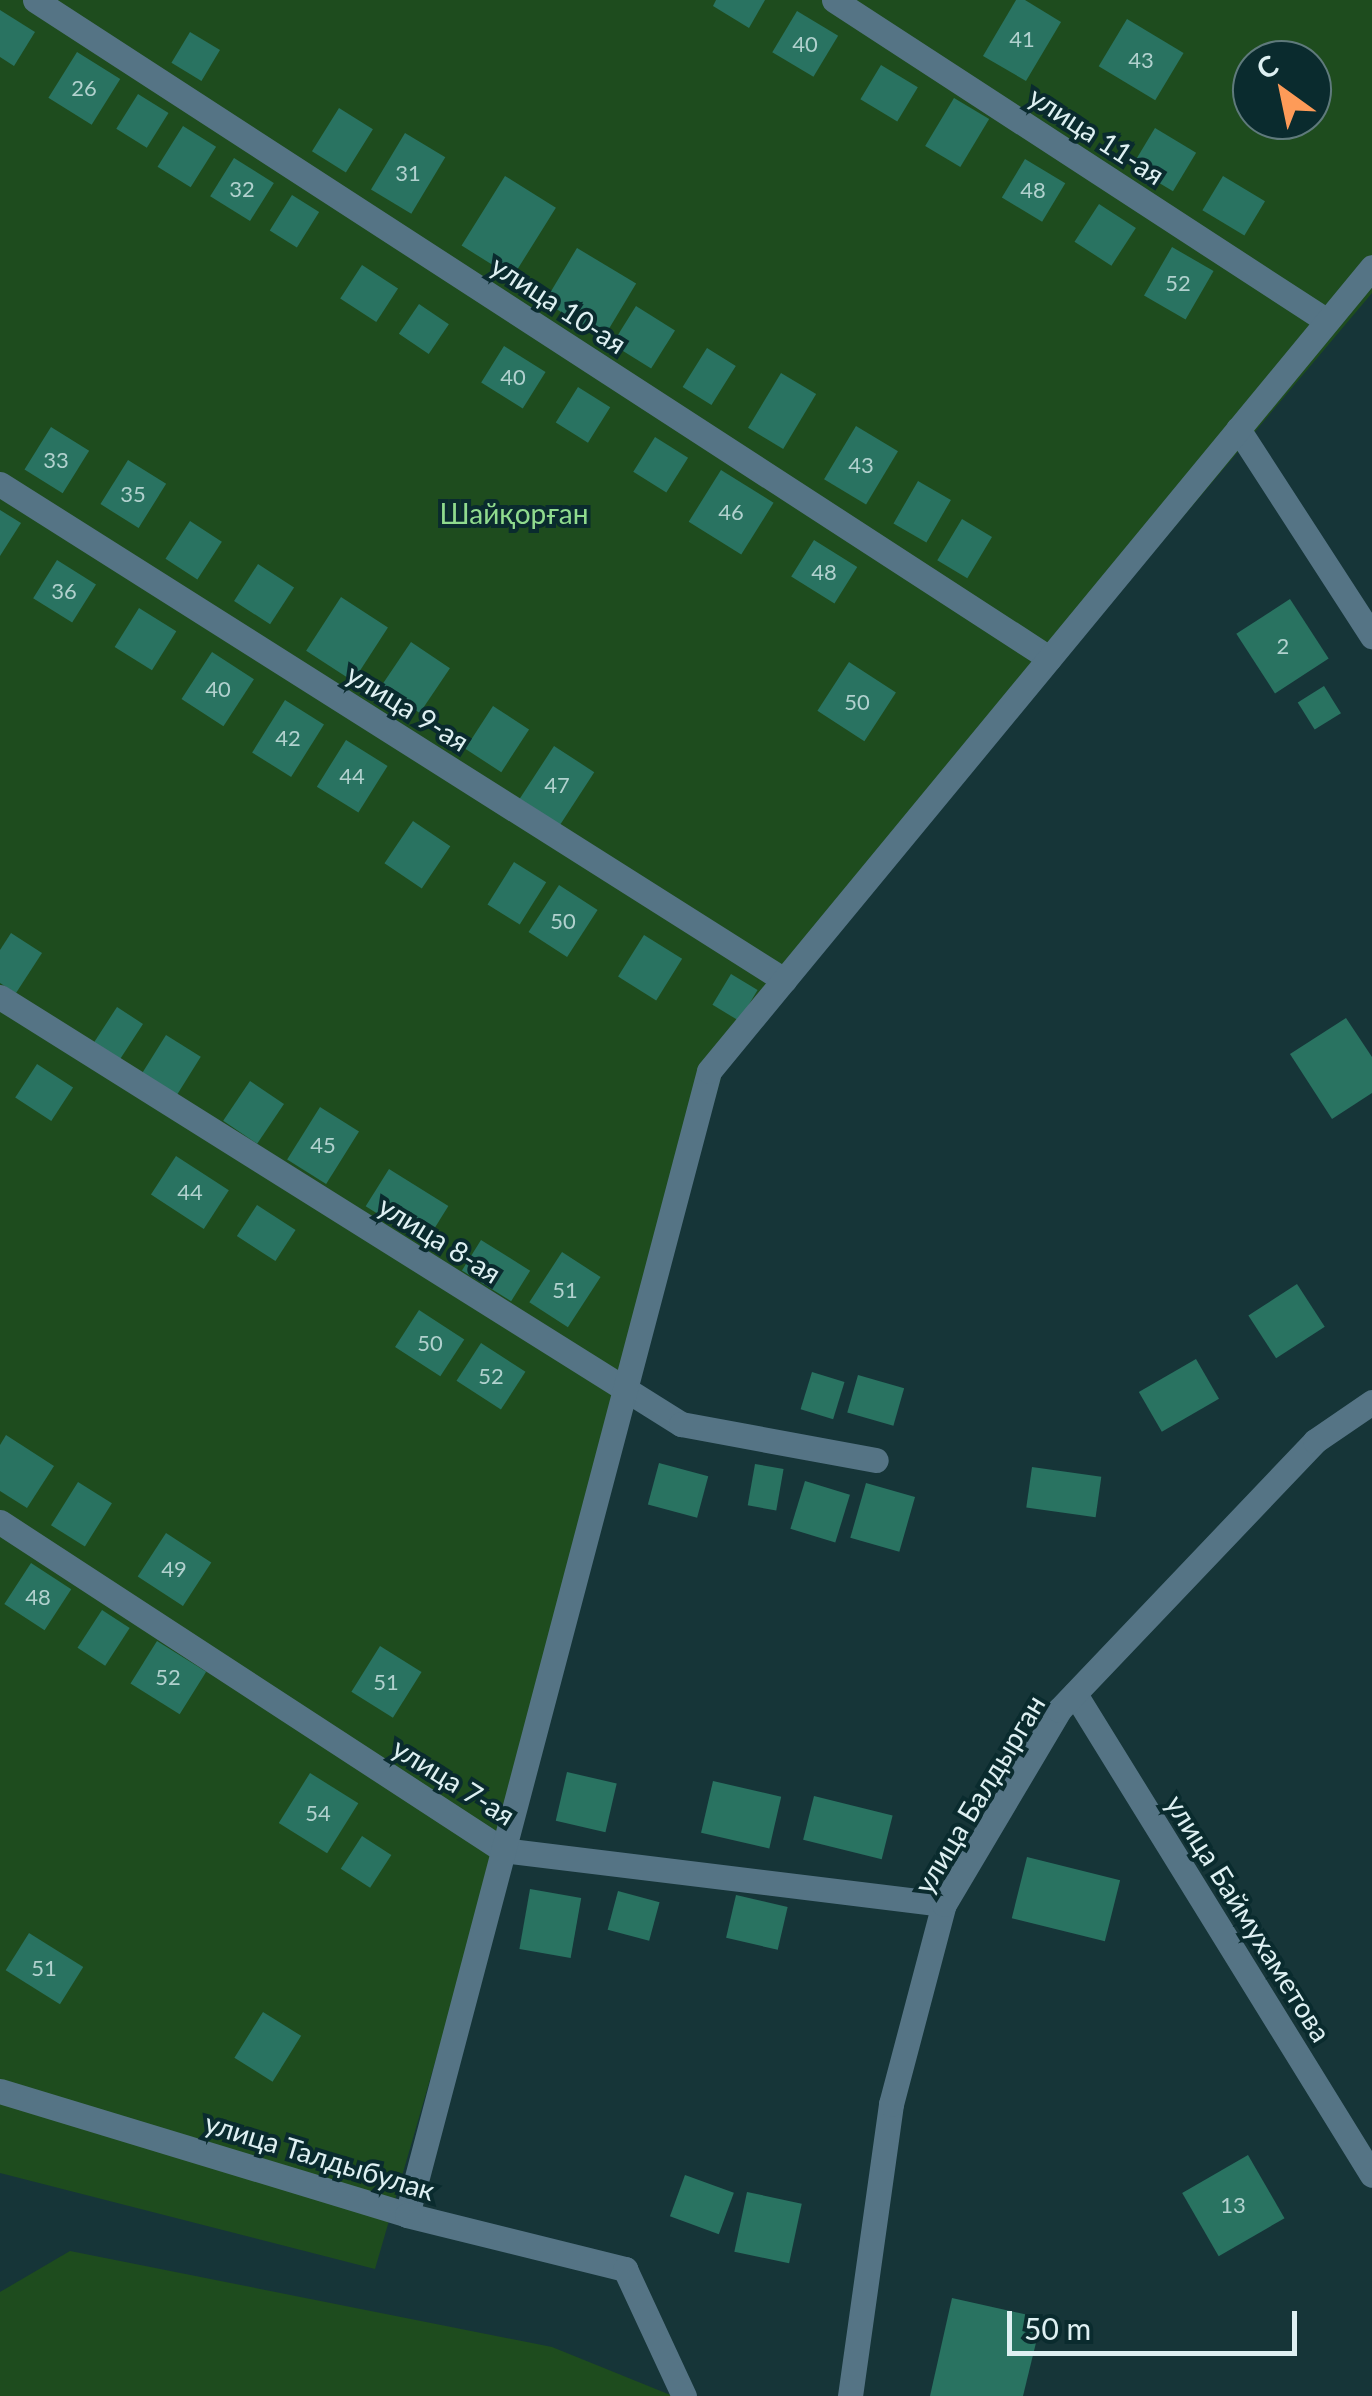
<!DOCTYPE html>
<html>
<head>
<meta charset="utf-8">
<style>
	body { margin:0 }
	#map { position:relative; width:1372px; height:2396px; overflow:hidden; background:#163538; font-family:Lato,sans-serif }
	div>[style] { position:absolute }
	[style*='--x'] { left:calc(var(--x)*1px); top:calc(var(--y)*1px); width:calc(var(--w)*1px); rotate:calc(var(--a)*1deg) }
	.green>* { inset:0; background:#1e4c1e }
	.building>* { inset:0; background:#297361; transform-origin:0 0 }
	.minor>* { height:25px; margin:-12.5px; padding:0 12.5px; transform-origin:12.5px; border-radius:12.5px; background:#557485 }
	.tertiary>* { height:25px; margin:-12.5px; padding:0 12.5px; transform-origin:12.5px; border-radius:12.5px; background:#557485 }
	span { translate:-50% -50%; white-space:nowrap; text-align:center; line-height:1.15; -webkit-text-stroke:8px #0a2b2e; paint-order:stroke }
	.number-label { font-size:22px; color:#b1d1ce }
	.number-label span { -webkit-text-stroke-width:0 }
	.street-label { font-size:28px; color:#def0f2 }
	.park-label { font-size:28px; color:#90db8e }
	.north { position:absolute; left:1232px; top:40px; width:100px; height:100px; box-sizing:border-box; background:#0a2b2e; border:2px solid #5f7a7c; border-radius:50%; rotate:327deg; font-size:28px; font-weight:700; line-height:40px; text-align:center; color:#def0f2 }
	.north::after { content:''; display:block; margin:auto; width:35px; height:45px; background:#fe9b58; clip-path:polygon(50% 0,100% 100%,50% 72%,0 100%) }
	.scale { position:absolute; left:1007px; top:2311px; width:290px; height:45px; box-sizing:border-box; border:5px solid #def0f2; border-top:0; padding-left:12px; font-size:30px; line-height:35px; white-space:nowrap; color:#def0f2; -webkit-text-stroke:8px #0a2b2e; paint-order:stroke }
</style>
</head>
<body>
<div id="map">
	<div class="green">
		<div style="clip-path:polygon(evenodd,0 0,1372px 0,1372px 293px,727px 1057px,375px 2269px,0 2173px,0 0,1252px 60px,1312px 60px,1312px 120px,1252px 120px,1252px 60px)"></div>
		<div style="clip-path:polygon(70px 2251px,552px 2347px,673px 2396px,0 2396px,0 2292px)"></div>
	</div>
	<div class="building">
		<div style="clip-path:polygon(716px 0,765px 0,749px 28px,713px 6px)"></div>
		<div style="clip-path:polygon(1016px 0,1025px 0,1061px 22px,1026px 81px,983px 56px)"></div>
		<div style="clip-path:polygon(0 10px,35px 32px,14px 66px,0 57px)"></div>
		<div style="left:797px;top:11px;width:48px;height:48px;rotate:31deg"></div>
		<div style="left:1127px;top:19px;width:66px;height:55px;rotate:31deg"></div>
		<div style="left:190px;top:32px;width:35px;height:36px;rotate:31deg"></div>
		<div style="left:77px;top:52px;width:51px;height:54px;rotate:32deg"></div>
		<div style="left:881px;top:65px;width:43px;height:40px;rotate:31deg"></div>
		<div style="left:138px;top:94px;width:36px;height:41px;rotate:32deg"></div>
		<div style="left:954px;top:98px;width:41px;height:56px;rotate:31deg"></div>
		<div style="left:339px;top:108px;width:40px;height:51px;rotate:32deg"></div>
		<div style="left:183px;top:126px;width:39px;height:48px;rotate:32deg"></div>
		<div style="left:1155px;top:128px;width:48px;height:45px;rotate:31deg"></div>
		<div style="left:405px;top:133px;width:47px;height:66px;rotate:31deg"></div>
		<div style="left:234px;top:158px;width:47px;height:45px;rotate:32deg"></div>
		<div style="left:1025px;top:159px;width:47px;height:45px;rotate:31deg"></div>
		<div style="left:505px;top:176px;width:60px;height:82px;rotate:32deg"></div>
		<div style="left:1223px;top:176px;width:49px;height:40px;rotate:31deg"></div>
		<div style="left:292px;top:195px;width:32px;height:42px;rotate:32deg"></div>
		<div style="left:1099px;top:204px;width:44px;height:45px;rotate:33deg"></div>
		<div style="left:1172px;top:247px;width:48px;height:56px;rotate:30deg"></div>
		<div style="left:577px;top:248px;width:69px;height:63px;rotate:31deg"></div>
		<div style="left:362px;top:265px;width:43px;height:40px;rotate:33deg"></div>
		<div style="left:419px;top:304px;width:36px;height:36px;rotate:34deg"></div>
		<div style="left:636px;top:306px;width:46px;height:45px;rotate:32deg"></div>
		<div style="left:504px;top:346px;width:49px;height:43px;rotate:32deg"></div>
		<div style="left:707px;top:348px;width:34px;height:46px;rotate:32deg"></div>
		<div style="left:781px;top:373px;width:41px;height:64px;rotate:31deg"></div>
		<div style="left:578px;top:387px;width:38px;height:42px;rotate:32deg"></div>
		<div style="left:856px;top:426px;width:49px;height:62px;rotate:31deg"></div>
		<div style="left:51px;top:427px;width:45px;height:50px;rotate:32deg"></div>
		<div style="left:655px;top:437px;width:39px;height:41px;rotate:32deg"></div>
		<div style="left:128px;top:460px;width:45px;height:52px;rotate:32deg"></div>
		<div style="left:721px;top:470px;width:62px;height:61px;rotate:32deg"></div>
		<div style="left:918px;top:481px;width:38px;height:49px;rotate:30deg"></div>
		<div style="clip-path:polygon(0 510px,21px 523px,0 556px)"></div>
		<div style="left:962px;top:519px;width:35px;height:48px;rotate:31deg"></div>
		<div style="left:190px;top:521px;width:38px;height:45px;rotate:33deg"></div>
		<div style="left:814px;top:540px;width:51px;height:43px;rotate:32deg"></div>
		<div style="left:57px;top:560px;width:46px;height:45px;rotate:32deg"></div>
		<div style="left:258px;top:564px;width:43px;height:44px;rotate:33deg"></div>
		<div style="left:341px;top:597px;width:56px;height:64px;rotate:33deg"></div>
		<div style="left:1290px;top:599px;width:71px;height:64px;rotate:57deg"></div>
		<div style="left:139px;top:608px;width:44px;height:46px;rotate:32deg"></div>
		<div style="left:411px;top:642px;width:47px;height:54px;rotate:34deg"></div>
		<div style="left:212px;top:652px;width:50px;height:56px;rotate:33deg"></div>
		<div style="left:849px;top:662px;width:56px;height:58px;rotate:33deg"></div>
		<div style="left:1324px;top:686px;width:32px;height:31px;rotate:58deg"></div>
		<div style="left:285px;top:700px;width:46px;height:62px;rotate:32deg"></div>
		<div style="left:493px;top:706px;width:43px;height:51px;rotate:33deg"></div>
		<div style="left:346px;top:740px;width:49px;height:55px;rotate:32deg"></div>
		<div style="left:554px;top:746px;width:48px;height:63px;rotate:33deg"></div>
		<div style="left:413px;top:821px;width:45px;height:51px;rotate:34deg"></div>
		<div style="left:514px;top:862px;width:38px;height:50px;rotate:32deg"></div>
		<div style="left:559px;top:885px;width:46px;height:56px;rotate:33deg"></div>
		<div style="clip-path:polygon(11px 933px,42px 953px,16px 993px,0 983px,0 950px)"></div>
		<div style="left:644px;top:935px;width:45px;height:49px;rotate:32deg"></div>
		<div style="left:731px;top:974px;width:31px;height:36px;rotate:31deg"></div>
		<div style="left:117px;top:1007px;width:31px;height:42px;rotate:33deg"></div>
		<div style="clip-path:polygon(1346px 1018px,1372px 1057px,1372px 1093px,1332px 1119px,1290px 1054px)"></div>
		<div style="left:166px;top:1035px;width:41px;height:46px;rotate:32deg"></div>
		<div style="left:37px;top:1064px;width:43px;height:40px;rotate:33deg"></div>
		<div style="left:250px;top:1081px;width:41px;height:48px;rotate:34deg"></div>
		<div style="left:320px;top:1107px;width:46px;height:62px;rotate:32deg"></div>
		<div style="left:176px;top:1156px;width:63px;height:46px;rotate:33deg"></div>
		<div style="left:389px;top:1169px;width:70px;height:44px;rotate:32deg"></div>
		<div style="left:257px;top:1205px;width:46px;height:37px;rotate:33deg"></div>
		<div style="left:481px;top:1240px;width:58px;height:36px;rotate:32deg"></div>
		<div style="left:562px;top:1252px;width:46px;height:60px;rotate:33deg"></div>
		<div style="left:1297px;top:1284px;width:51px;height:58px;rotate:57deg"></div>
		<div style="left:419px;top:1310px;width:54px;height:44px;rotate:33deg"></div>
		<div style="left:481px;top:1343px;width:53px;height:45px;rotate:33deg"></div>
		<div style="left:1196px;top:1359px;width:46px;height:66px;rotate:60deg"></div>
		<div style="left:812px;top:1372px;width:34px;height:39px;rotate:17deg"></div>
		<div style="left:858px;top:1375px;width:48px;height:39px;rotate:16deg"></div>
		<div style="clip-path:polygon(6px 1435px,54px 1466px,27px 1508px,0 1491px,0 1445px)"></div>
		<div style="left:659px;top:1463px;width:51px;height:43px;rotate:15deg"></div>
		<div style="left:755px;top:1464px;width:29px;height:42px;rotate:10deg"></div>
		<div style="left:1032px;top:1467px;width:70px;height:41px;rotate:8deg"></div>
		<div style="left:805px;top:1481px;width:47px;height:50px;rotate:17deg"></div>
		<div style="left:78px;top:1482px;width:40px;height:51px;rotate:32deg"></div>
		<div style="left:866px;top:1483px;width:51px;height:57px;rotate:16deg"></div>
		<div style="left:166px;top:1533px;width:54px;height:52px;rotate:33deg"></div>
		<div style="left:31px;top:1563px;width:48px;height:49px;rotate:33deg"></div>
		<div style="left:102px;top:1610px;width:33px;height:45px;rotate:33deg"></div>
		<div style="left:157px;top:1641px;width:58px;height:50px;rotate:32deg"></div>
		<div style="left:380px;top:1646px;width:49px;height:54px;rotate:32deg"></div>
		<div style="left:567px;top:1772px;width:51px;height:50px;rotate:13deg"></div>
		<div style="left:310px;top:1773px;width:57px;height:59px;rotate:32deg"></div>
		<div style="left:713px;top:1781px;width:70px;height:53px;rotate:13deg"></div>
		<div style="left:814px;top:1796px;width:81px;height:45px;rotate:14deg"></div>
		<div style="left:362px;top:1836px;width:35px;height:39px;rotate:33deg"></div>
		<div style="left:1027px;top:1857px;width:96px;height:63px;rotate:14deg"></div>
		<div style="left:530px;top:1889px;width:52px;height:61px;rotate:10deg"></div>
		<div style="left:618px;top:1891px;width:43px;height:40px;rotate:15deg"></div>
		<div style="left:736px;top:1895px;width:53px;height:44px;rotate:13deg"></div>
		<div style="left:29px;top:1933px;width:64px;height:44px;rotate:32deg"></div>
		<div style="left:263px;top:2012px;width:45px;height:54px;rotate:32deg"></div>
		<div style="left:1248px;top:2155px;width:73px;height:76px;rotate:60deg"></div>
		<div style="left:685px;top:2175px;width:52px;height:44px;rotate:20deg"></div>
		<div style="left:747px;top:2192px;width:56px;height:61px;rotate:12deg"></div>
		<div style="clip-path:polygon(952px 2298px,1042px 2318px,1023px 2396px,930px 2396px)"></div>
	</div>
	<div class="minor">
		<div style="--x:35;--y:0;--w:1209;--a:32.98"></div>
		<div style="--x:834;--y:0;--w:588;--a:33.07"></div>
		<div style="--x:1238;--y:429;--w:247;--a:57.1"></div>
		<div style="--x:0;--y:484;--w:928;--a:32.32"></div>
		<div style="--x:0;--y:997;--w:804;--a:32.09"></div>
		<div style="--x:681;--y:1424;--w:198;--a:10.5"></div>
		<div style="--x:0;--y:1522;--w:600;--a:33.11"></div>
		<div style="--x:503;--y:1850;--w:444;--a:7"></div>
		<div style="--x:1075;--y:1694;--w:565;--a:58.31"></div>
		<div style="--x:407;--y:2215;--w:1183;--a:-75.21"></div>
		<div style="--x:709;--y:1071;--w:1042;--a:-50.49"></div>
		<div style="--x:850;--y:2396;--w:295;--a:-82"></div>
		<div style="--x:891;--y:2104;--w:207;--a:-75.2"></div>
		<div style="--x:944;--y:1904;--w:226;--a:-59.3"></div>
		<div style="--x:1059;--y:1710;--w:371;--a:-46.4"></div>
		<div style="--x:1315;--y:1441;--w:69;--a:-34.4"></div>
	</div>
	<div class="tertiary">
		<div style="--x:0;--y:2091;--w:425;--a:16.9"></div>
		<div style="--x:407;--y:2215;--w:225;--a:13.9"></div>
		<div style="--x:625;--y:2269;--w:140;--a:65.1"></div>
	</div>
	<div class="number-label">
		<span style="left:1022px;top:39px">41</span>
		<span style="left:805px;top:44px">40</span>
		<span style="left:1141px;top:60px">43</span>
		<span style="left:84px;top:88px">26</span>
		<span style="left:408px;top:173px">31</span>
		<span style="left:242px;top:189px">32</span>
		<span style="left:1033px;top:190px">48</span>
		<span style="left:1178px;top:283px">52</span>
		<span style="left:513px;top:377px">40</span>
		<span style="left:56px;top:460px">33</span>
		<span style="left:861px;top:465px">43</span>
		<span style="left:133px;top:494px">35</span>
		<span style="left:731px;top:512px">46</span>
		<span style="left:824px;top:572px">48</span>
		<span style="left:64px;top:591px">36</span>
		<span style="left:1283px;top:646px">2</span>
		<span style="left:218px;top:689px">40</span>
		<span style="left:857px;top:702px">50</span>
		<span style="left:288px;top:738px">42</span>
		<span style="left:352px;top:776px">44</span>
		<span style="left:557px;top:785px">47</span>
		<span style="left:563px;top:921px">50</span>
		<span style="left:323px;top:1145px">45</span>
		<span style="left:190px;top:1192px">44</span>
		<span style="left:565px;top:1290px">51</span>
		<span style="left:430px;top:1343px">50</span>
		<span style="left:491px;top:1376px">52</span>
		<span style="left:174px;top:1569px">49</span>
		<span style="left:38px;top:1597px">48</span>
		<span style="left:168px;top:1677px">52</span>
		<span style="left:386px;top:1682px">51</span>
		<span style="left:318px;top:1813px">54</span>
		<span style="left:44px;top:1968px">51</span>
		<span style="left:1233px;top:2205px">13</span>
	</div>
	<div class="street-label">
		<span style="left:1097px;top:135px;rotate:33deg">улица 11-ая</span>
		<span style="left:559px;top:304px;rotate:33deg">улица 10-ая</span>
		<span style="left:408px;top:707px;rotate:32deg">улица 9-ая</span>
		<span style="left:440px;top:1239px;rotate:32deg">улица 8-ая</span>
		<span style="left:454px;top:1781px;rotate:32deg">улица 7-ая</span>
		<span style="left:979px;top:1794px;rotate:-59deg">улица Балдырган</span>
		<span style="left:1249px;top:1918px;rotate:58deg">улица Баймухаметова</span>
		<span style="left:320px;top:2156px;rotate:17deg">улица Талдыбулак</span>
	</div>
	<div class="park-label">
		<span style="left:514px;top:513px">Шайқорған</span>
	</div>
	<div class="north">С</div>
	<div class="scale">50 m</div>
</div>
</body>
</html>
